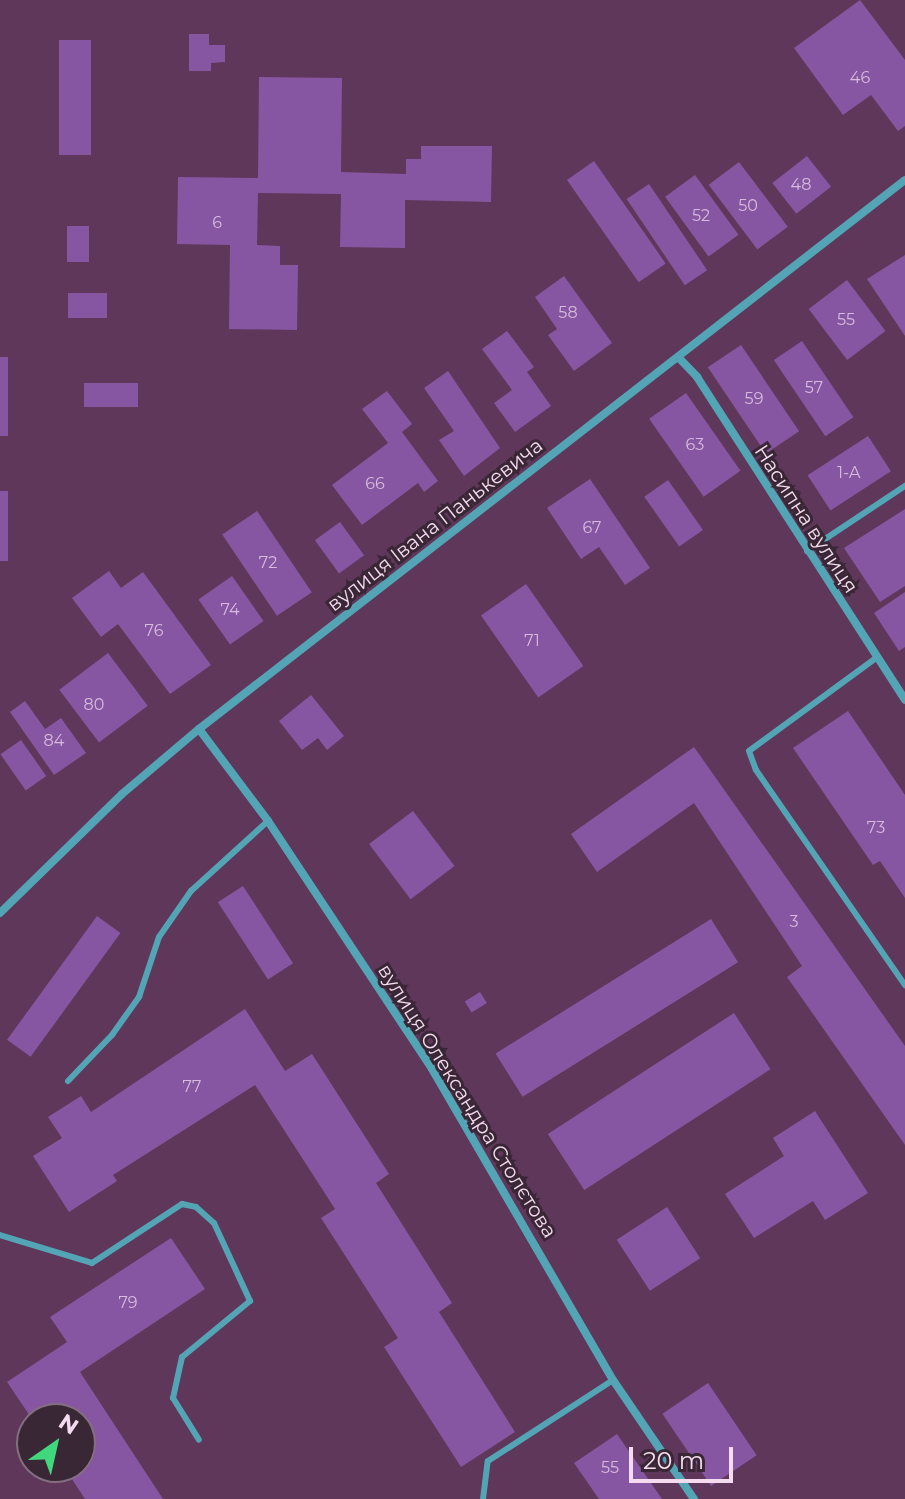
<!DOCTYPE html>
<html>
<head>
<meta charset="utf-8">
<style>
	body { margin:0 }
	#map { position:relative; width:905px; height:1499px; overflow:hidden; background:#5f375a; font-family:Montserrat,sans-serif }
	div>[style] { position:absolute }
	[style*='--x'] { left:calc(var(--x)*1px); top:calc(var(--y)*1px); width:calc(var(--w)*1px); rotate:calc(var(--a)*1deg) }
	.building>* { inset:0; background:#8656a2; transform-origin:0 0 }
	.lane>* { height:6px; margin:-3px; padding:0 3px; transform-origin:3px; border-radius:3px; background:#53a5b5 }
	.street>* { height:8px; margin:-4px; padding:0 4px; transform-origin:4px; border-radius:4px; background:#53a5b5 }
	span { translate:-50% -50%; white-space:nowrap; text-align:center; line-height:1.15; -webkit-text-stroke:6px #392736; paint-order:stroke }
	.number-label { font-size:16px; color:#d8badc }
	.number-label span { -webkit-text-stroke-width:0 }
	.street-label { font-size:20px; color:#f4dbef }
	.north { position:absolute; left:16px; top:1403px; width:80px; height:80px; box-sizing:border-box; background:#392736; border:2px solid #846f80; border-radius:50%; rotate:34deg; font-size:22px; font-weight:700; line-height:32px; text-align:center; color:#f4dbef }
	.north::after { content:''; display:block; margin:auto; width:28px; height:36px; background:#41d77c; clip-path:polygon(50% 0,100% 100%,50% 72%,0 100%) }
	.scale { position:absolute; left:629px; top:1447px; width:104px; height:36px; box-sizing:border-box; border:4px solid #f4dbef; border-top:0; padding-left:10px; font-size:24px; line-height:28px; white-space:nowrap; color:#f4dbef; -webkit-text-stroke:6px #392736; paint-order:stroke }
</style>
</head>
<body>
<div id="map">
	<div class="building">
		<div style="clip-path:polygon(860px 0,905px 60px,905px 126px,898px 131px,871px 95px,843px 115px,794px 48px)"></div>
		<div style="clip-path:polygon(189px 34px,209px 34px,209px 45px,225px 45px,225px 62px,211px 63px,211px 71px,189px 71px)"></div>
		<div style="left:59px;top:40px;width:32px;height:115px"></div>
		<div style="clip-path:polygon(259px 77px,342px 78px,341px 172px,406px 174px,406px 159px,421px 159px,421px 146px,492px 146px,491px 202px,405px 200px,405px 248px,340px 247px,341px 194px,258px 193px,257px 245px,280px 246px,280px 265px,298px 265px,297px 330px,229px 329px,230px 245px,177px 244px,178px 177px,258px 178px)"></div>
		<div style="left:807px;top:156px;width:39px;height:44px;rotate:52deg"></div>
		<div style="left:594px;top:161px;width:125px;height:33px;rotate:55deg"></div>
		<div style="left:739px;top:162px;width:81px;height:38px;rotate:53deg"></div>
		<div style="left:695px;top:175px;width:74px;height:37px;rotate:54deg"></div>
		<div style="left:649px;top:184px;width:104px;height:27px;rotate:56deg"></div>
		<div style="left:67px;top:226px;width:22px;height:36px"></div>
		<div style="clip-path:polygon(905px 255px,905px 336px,867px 279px)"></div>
		<div style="clip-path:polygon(564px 276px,612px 343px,574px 371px,548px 335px,557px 329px,535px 297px)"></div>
		<div style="left:847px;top:280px;width:64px;height:48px;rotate:53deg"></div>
		<div style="left:68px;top:293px;width:39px;height:25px"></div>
		<div style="clip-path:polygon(507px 331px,534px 367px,527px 372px,551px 406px,515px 432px,494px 403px,512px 390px,482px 349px)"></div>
		<div style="left:802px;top:341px;width:92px;height:34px;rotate:56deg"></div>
		<div style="left:741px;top:345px;width:104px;height:40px;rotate:56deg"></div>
		<div style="left:0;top:357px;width:8px;height:79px"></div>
		<div style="clip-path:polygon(448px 371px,500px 448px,464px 476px,439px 440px,454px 431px,424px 388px)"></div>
		<div style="left:138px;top:383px;width:24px;height:54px;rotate:90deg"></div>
		<div style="clip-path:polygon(387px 391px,412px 424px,402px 432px,438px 481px,424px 492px,418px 483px,362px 525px,332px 485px,388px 443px,362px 409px)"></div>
		<div style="left:686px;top:393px;width:95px;height:45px;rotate:55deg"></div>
		<div style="left:868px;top:436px;width:42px;height:72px;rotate:57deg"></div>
		<div style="clip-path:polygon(590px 479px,650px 568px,625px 585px,599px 547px,581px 559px,547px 508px)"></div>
		<div style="left:668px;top:480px;width:61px;height:29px;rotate:55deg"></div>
		<div style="left:0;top:491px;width:8px;height:70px"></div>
		<div style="clip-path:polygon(905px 509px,905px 586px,880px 602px,844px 548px)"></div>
		<div style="left:257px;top:511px;width:98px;height:42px;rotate:56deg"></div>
		<div style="left:340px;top:522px;width:41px;height:31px;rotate:54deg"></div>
		<div style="clip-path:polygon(109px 571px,121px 588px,143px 572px,211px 665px,170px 694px,118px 624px,101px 637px,72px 598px)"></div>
		<div style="left:232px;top:576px;width:55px;height:41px;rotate:55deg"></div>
		<div style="left:526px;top:584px;width:100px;height:55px;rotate:55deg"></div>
		<div style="clip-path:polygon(905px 592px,905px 647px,899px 651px,874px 613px)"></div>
		<div style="left:108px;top:653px;width:66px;height:61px;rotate:53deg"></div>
		<div style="clip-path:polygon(311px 695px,344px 736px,327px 750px,318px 738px,302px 750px,279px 721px)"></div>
		<div style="clip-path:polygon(25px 701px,45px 729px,61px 718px,86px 753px,54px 775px,10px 712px)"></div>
		<div style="clip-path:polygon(848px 711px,905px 795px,905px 898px,880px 861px,873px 865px,793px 748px)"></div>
		<div style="left:21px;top:740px;width:44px;height:25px;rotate:55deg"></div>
		<div style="clip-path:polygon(694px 747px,905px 1046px,905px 1145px,787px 977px,802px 966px,694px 803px,597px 872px,571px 834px)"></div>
		<div style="left:413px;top:811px;width:69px;height:55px;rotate:53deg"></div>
		<div style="left:243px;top:886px;width:92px;height:30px;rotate:57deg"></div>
		<div style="left:97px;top:916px;width:29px;height:153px;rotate:36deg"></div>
		<div style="left:711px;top:919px;width:51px;height:254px;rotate:58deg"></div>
		<div style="left:480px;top:992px;width:13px;height:18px;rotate:58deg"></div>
		<div style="clip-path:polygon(245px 1009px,285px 1071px,312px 1054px,389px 1174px,376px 1183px,452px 1303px,439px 1312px,515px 1432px,461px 1467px,384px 1347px,398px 1338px,321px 1218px,335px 1209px,255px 1085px,113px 1175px,117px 1181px,69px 1212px,33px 1156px,62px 1138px,48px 1117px,81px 1096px,91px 1112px)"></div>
		<div style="left:734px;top:1013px;width:67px;height:222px;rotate:57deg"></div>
		<div style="clip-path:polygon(815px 1111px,868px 1193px,825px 1220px,813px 1201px,754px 1238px,725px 1194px,784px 1156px,773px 1138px)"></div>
		<div style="left:667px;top:1207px;width:61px;height:60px;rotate:57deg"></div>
		<div style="clip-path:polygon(171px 1238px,205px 1289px,80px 1372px,163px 1499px,85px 1499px,64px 1467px,80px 1467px,80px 1419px,32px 1419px,7px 1382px,67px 1342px,50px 1317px)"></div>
		<div style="left:708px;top:1383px;width:87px;height:55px;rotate:56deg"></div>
		<div style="clip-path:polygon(617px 1434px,662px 1499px,599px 1499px,574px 1463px)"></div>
	</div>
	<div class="lane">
		<div style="--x:807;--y:551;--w:118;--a:-33.6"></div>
		<div style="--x:876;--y:658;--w:157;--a:143.8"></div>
		<div style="--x:749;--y:751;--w:20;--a:70"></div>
		<div style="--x:756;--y:770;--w:262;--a:55.3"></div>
		<div style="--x:68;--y:1081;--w:64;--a:-46.3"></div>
		<div style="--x:112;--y:1035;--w:47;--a:-54.6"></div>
		<div style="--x:139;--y:997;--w:63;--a:-71.6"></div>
		<div style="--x:159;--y:937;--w:56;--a:-55.2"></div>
		<div style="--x:191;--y:891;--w:104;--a:-42.3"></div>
		<div style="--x:0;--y:1235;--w:96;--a:16.9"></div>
		<div style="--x:92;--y:1263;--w:108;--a:-33.2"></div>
		<div style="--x:182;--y:1204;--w:14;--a:12"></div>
		<div style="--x:196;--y:1207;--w:24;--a:42"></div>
		<div style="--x:214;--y:1223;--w:86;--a:65.2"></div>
		<div style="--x:250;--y:1301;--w:88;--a:140.5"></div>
		<div style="--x:182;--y:1357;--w:42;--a:102.4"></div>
		<div style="--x:173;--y:1398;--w:49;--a:58.2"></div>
		<div style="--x:483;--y:1499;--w:38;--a:-83"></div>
		<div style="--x:488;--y:1461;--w:149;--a:-32.9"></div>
	</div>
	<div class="street">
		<div style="--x:678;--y:357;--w:28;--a:46"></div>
		<div style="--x:697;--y:377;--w:384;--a:57.2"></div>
		<div style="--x:199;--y:729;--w:115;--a:53.1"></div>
		<div style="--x:268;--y:821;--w:297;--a:56.5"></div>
		<div style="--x:432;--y:1069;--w:360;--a:59.8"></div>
		<div style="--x:613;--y:1380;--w:144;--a:55.8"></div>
		<div style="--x:0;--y:913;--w:170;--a:-44.3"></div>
		<div style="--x:122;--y:794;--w:101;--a:-40.2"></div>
		<div style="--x:199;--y:729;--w:894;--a:-37.87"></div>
	</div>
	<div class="number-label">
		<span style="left:860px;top:78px">46</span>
		<span style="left:801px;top:185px">48</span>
		<span style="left:748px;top:206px">50</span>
		<span style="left:701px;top:216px">52</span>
		<span style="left:217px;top:223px">6</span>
		<span style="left:568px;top:313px">58</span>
		<span style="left:846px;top:320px">55</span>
		<span style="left:814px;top:388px">57</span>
		<span style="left:754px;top:399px">59</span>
		<span style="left:695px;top:445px">63</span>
		<span style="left:849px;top:473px">1-А</span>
		<span style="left:375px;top:484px">66</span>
		<span style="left:592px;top:528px">67</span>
		<span style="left:268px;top:563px">72</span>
		<span style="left:230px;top:610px">74</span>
		<span style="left:154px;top:631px">76</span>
		<span style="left:532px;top:641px">71</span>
		<span style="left:94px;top:705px">80</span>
		<span style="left:54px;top:741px">84</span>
		<span style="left:876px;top:828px">73</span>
		<span style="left:794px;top:922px">3</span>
		<span style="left:192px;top:1087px">77</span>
		<span style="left:128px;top:1303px">79</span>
		<span style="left:610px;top:1468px">55</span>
	</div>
	<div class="street-label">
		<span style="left:806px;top:519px;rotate:57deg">Насипна вулиця</span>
		<span style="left:435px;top:525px;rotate:-38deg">вулиця Івана Панькевича</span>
		<span style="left:467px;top:1101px;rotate:58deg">вулиця Олександра Столєтова</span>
	</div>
	<div class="north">N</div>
	<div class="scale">20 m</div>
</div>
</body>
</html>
